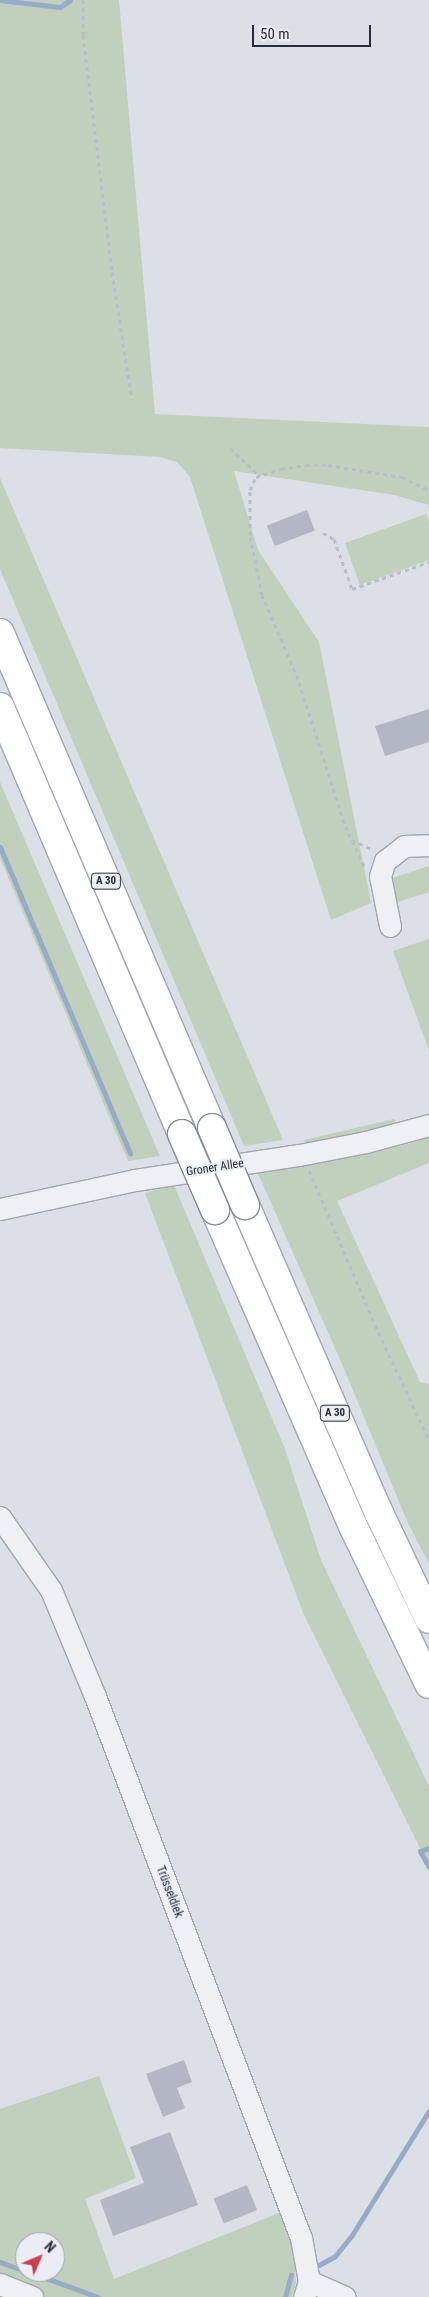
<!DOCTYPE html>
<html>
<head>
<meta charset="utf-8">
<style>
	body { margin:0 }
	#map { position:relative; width:429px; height:2297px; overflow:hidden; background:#dbdfe6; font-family:"Roboto Condensed",sans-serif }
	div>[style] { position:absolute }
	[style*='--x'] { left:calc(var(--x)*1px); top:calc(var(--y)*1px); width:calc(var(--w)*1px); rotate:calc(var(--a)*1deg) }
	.green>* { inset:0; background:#c0d0bc }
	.stream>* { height:5px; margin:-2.5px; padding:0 2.5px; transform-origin:2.5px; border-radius:2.5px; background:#95abc7 }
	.building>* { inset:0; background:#b2b8c3; transform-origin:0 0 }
	.path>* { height:3px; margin-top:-1.5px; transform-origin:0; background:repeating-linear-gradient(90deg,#babdc4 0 4px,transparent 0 8px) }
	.roads { filter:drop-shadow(1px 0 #a1a6b0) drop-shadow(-1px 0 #a1a6b0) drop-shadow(0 1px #a1a6b0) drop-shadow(0 -1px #a1a6b0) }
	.minor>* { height:21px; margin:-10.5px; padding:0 10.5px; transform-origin:10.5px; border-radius:10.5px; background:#eef0f4 }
	.highway>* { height:28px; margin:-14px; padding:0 14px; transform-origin:14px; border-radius:14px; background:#fff }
	.bridges { filter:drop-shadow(1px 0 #838b9c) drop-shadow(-1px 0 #838b9c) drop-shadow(0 1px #838b9c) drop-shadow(0 -1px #838b9c) }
	.highway-bridge>* { height:28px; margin:-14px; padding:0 14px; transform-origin:14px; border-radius:14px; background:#fff }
	span { translate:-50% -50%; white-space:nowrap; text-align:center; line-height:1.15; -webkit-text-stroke:4px #eaeef4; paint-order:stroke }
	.shield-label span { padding:1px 4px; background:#eaeef4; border:1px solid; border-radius:4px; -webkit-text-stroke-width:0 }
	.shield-label { font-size:11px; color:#252c3c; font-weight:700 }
	.street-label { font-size:12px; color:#252c3c }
	.north { position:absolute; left:15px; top:2232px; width:50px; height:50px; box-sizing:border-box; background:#eaeef4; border:1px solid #9ba0aa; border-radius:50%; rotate:45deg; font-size:14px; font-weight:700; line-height:20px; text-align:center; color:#252c3c }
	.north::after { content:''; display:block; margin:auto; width:18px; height:22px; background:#cf3c4b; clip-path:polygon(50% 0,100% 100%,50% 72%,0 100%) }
	.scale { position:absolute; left:252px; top:25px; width:119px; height:22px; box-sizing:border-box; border:2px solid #252c3c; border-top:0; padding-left:6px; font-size:15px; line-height:18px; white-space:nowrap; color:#252c3c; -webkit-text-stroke:4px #eaeef4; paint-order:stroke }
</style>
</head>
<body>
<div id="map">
	<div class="green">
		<div style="clip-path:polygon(0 0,119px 0,155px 414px,429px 427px,429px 505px,394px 495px,234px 471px,258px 550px,319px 642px,371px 903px,331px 920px,190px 477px,177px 462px,160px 457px,0 448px)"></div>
		<div style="clip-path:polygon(0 478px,283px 1140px,244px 1146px,0 569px)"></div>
		<div style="clip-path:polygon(426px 514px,429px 522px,429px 560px,360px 585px,345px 543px)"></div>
		<div style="clip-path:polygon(0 782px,160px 1156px,128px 1161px,0 858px)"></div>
		<div style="clip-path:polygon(429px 866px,429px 892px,391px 904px,383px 881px)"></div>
		<div style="clip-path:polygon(429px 939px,429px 1051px,393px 951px)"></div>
		<div style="clip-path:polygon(394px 1119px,399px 1128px,308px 1147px,304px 1140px)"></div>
		<div style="clip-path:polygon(429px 1137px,429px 1163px,337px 1201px,420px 1382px,429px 1384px,429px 1564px,407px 1521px,345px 1371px,257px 1171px,289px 1169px,409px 1144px)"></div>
		<div style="clip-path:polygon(174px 1185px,285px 1449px,321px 1560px,429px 1786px,429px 1866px,304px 1615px,145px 1193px)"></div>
		<div style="clip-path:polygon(evenodd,99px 2076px,136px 2178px,85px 2199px,114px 2279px,284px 2211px,293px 2244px,296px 2283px,292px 2297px,0 2297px,0 2109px,99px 2076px,25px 2242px,55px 2242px,55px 2272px,25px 2272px,25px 2242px)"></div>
	</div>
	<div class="stream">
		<div style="--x:0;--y:0;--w:60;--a:6.7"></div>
		<div style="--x:60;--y:7;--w:12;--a:-35"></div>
		<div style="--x:0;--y:847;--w:333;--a:67"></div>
		<div style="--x:429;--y:1848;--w:9;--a:162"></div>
		<div style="--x:420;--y:1851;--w:18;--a:61"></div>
		<div style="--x:0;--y:2262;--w:27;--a:20"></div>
		<div style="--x:319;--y:2265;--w:18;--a:-29"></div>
		<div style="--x:335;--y:2256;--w:27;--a:-51"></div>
		<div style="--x:352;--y:2235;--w:146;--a:-58.2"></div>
		<div style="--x:29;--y:2272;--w:73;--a:19.9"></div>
		<div style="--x:285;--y:2297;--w:23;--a:-75"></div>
	</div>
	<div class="building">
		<div style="left:307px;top:510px;width:22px;height:43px;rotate:69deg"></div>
		<div style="clip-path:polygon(429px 709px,429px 742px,385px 756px,375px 726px)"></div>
		<div style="clip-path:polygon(184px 2060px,192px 2082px,177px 2088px,185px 2108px,163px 2117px,146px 2074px)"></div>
		<div style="clip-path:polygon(170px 2132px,198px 2205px,113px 2236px,100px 2200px,144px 2183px,130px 2147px)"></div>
		<div style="left:247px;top:2185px;width:27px;height:36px;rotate:68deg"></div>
	</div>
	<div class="path">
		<div style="--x:83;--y:0;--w:35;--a:90"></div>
		<div style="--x:83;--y:35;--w:239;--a:83"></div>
		<div style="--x:112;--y:272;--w:129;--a:81.1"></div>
		<div style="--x:230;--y:448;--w:41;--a:43"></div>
		<div style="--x:323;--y:533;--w:13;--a:29"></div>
		<div style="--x:334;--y:539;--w:53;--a:70.2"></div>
		<div style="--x:352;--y:589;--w:82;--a:-19.3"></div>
		<div style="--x:352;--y:840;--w:24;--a:24"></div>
		<div style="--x:364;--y:866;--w:47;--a:-114.9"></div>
		<div style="--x:344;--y:823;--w:151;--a:-107.7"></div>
		<div style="--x:298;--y:679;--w:91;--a:-113.2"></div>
		<div style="--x:262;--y:595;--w:61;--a:-101.3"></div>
		<div style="--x:250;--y:535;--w:45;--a:-90"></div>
		<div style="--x:250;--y:490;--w:14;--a:-65"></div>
		<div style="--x:256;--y:477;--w:26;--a:-18"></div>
		<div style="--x:281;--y:469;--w:25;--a:-9"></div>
		<div style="--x:306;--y:465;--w:22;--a:0"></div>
		<div style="--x:328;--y:465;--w:75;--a:9.2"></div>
		<div style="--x:402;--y:477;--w:30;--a:26"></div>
		<div style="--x:309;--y:1170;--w:168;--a:66.9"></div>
		<div style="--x:375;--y:1325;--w:127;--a:64.8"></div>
	</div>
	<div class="roads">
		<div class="minor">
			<div style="--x:390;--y:926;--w:51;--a:-101.3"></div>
			<div style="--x:380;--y:876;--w:16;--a:-72"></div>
			<div style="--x:385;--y:861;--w:24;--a:-38"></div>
			<div style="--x:404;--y:846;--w:25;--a:-2"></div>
			<div style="--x:0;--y:1209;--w:138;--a:-12.1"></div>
			<div style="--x:135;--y:1180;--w:166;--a:-8.7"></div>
			<div style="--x:299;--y:1155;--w:68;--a:-11"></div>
			<div style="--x:366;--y:1142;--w:65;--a:-15.1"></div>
			<div style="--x:0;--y:1517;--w:89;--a:55.1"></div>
			<div style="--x:51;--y:1590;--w:115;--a:67.5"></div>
			<div style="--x:95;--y:1696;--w:580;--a:69.19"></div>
			<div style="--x:301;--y:2238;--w:44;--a:79.5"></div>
			<div style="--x:309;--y:2281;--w:17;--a:107"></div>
			<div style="--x:309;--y:2281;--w:39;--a:24"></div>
			<div style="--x:0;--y:2284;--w:35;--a:22"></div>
		</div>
		<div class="highway">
			<div style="--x:0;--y:633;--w:538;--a:66.82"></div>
			<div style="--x:0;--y:707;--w:464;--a:66.9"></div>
			<div style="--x:245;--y:1205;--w:336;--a:66.5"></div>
			<div style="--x:379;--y:1513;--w:117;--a:64.7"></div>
			<div style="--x:215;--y:1210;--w:347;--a:66.4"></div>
			<div style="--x:354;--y:1528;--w:173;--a:64.3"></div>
		</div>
	</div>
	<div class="bridges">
		<div class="highway-bridge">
			<div style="--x:212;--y:1128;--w:84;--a:66.8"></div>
			<div style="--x:182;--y:1134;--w:83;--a:66.5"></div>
		</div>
	</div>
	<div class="shield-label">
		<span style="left:106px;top:881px">A 30</span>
		<span style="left:335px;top:1413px">A 30</span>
	</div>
	<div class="street-label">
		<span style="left:215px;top:1168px;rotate:-9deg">Groner Allee</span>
		<span style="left:169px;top:1892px;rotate:69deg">Trüsseldiek</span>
	</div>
	<div class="north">N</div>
	<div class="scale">50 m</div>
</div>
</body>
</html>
